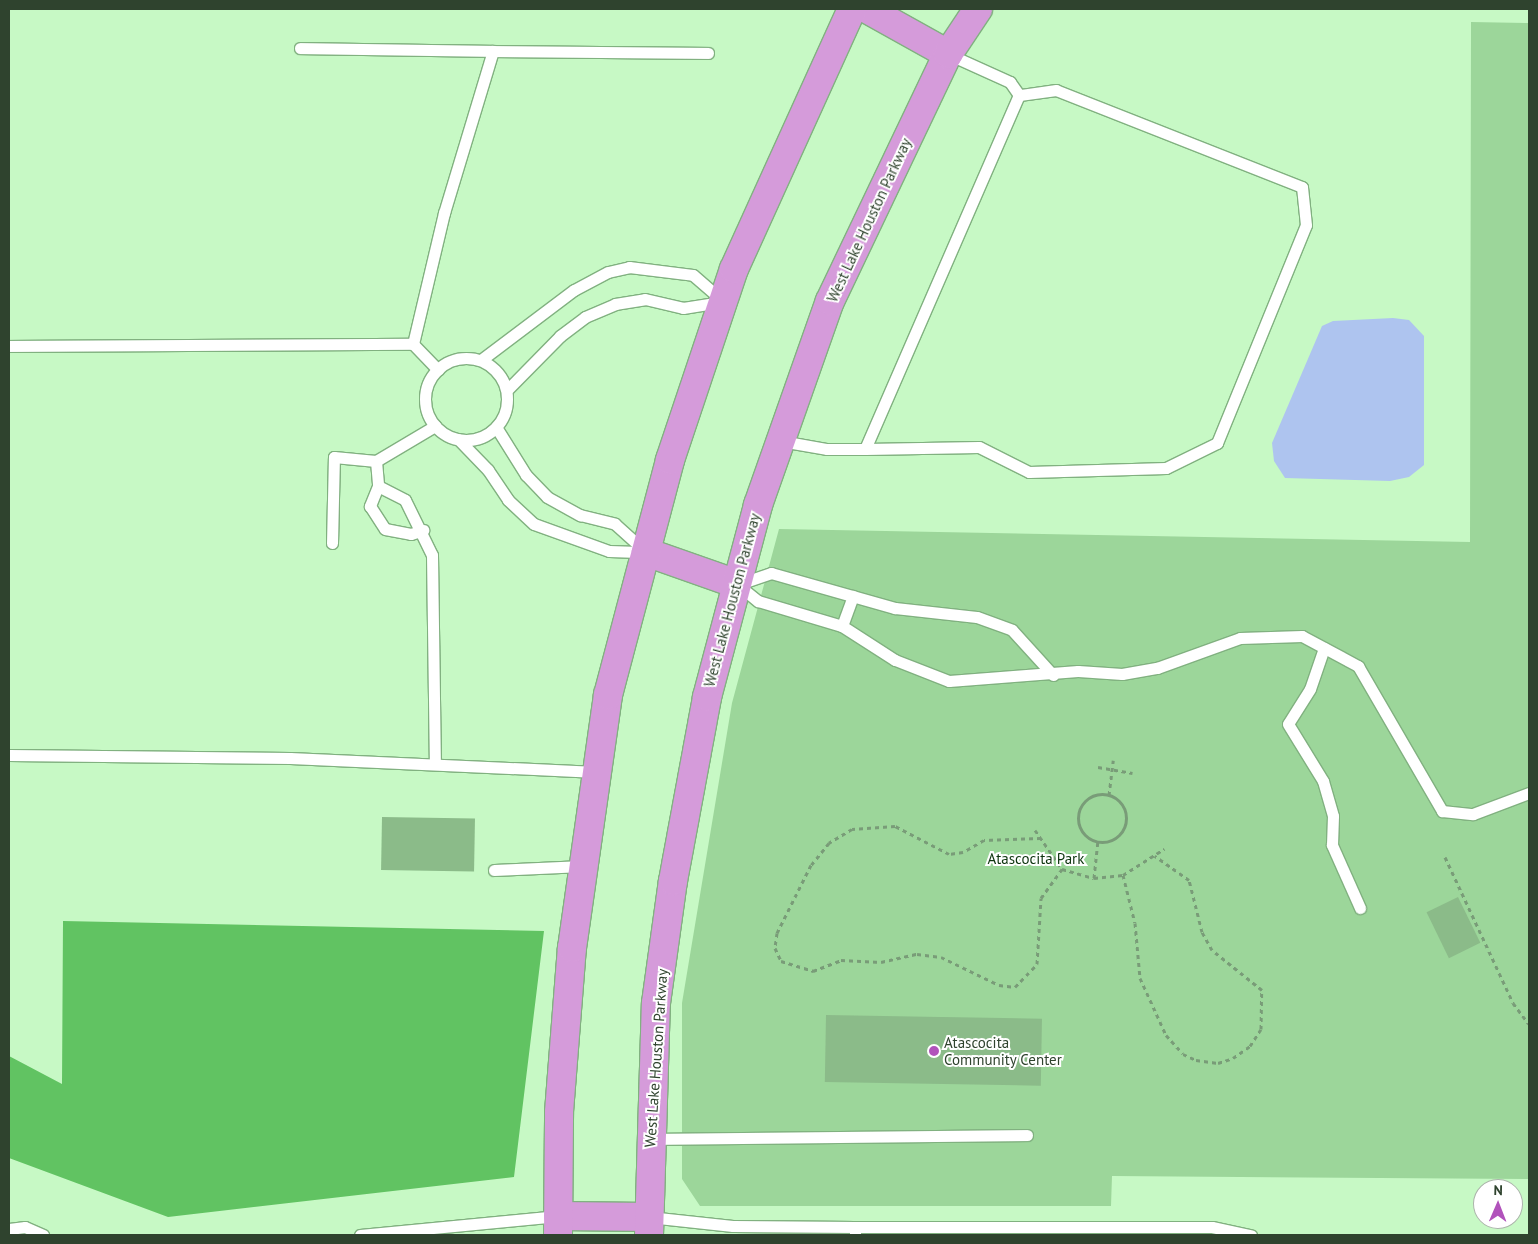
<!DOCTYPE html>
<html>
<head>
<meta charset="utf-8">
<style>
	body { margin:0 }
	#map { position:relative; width:1538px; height:1244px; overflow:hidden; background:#c7f9c5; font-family:"PT Sans",sans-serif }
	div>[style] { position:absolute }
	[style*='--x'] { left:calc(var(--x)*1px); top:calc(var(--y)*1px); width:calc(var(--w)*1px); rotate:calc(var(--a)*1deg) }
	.green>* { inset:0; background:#9cd69a }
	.forest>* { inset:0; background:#61c362 }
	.water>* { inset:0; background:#aec4ef }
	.building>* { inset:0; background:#8bbb89; transform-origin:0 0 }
	.path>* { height:3px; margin-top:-1.5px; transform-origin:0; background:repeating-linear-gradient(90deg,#799c78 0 4px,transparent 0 8px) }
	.path>.ring { margin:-1.5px; padding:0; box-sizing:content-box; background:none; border:3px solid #799c78; border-radius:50% }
	.roads { filter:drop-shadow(1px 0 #81b180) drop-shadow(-1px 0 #81b180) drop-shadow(0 1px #81b180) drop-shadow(0 -1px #81b180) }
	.lane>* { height:11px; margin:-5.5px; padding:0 5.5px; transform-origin:5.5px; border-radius:5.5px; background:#fff }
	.lane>.ring { margin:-5.5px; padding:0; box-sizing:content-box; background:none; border:11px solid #fff; border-radius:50% }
	.primary>* { height:28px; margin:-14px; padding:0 14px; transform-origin:14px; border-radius:14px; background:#d59bda }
	.dots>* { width:14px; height:14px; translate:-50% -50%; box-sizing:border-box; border:2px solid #fff; border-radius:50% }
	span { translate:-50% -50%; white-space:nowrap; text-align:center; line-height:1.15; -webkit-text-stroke:4px #fff; paint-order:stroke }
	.street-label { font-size:15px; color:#2f432e }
	.park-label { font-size:15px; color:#0d340e }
	.poi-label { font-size:15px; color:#2f432e }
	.left { translate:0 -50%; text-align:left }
	.frame { position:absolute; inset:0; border:10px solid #2f432e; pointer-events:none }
	.north { position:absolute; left:1473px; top:1179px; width:50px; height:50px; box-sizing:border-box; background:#fff; border:1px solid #acb4ab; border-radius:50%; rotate:1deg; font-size:14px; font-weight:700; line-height:20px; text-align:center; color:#2f432e }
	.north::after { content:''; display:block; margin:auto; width:18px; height:22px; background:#b152bb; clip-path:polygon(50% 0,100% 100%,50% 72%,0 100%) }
</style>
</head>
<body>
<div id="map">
	<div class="green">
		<div style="clip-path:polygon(1471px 22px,1529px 23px,1529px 1179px,1112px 1176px,1111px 1206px,700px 1206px,682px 1179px,682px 1003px,732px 703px,779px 529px,1470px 542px)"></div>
	</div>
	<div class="forest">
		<div style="clip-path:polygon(63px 921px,544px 931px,514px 1177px,168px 1217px,9px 1158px,9px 1056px,62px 1084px)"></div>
	</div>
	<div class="water">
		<div style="clip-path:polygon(1393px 318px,1409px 320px,1424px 336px,1424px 465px,1409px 477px,1390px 481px,1285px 478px,1274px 461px,1272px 443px,1322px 326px,1333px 321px)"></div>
	</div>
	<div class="building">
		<div style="left:382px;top:817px;width:93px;height:53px;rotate:1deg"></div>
		<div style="left:1458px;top:897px;width:51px;height:35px;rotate:64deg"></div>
		<div style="left:826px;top:1015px;width:216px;height:67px;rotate:1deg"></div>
	</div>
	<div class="path">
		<div style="--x:1098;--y:767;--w:35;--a:10"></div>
		<div class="ring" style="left:1078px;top:794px;width:45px;height:45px"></div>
		<div style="--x:1109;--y:795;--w:35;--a:-83"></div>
		<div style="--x:1035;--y:830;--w:47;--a:55.3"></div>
		<div style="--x:1062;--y:869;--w:33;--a:16"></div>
		<div style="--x:1094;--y:878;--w:29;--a:-6"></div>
		<div style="--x:1123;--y:875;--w:49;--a:-32.4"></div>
		<div style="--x:1041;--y:838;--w:57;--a:178"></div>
		<div style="--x:984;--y:840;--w:24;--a:150"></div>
		<div style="--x:963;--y:852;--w:14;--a:172"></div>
		<div style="--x:949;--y:854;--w:61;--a:-152.6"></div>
		<div style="--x:895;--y:826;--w:43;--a:176"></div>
		<div style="--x:852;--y:829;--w:27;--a:149"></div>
		<div style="--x:829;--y:843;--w:28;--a:129"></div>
		<div style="--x:811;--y:865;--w:76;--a:116.6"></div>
		<div style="--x:777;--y:933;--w:15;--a:98"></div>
		<div style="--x:775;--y:948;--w:14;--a:65"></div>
		<div style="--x:781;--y:961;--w:34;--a:17"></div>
		<div style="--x:813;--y:971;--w:30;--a:-21"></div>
		<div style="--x:841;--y:960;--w:40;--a:2.9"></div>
		<div style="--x:881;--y:962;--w:37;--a:-13"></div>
		<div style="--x:917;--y:954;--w:24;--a:7"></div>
		<div style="--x:941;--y:957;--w:64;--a:25.8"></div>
		<div style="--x:999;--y:985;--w:16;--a:7"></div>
		<div style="--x:1015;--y:987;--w:32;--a:-46"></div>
		<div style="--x:1037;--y:964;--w:66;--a:-86.5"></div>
		<div style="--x:1041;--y:898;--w:36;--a:-54"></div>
		<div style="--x:1445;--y:857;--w:161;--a:65"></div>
		<div style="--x:1513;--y:1003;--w:26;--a:53"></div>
		<div style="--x:1123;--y:875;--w:49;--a:76"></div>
		<div style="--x:1135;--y:923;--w:55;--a:84.8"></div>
		<div style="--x:1140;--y:978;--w:63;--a:65.5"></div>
		<div style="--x:1166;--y:1035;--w:25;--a:48"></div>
		<div style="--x:1183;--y:1054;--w:14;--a:25"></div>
		<div style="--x:1196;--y:1060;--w:22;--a:8"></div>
		<div style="--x:1218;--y:1063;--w:16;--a:-18"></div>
		<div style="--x:1233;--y:1058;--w:21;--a:-35"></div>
		<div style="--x:1250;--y:1046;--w:20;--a:-57"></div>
		<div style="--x:1261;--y:1029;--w:39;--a:-89"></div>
		<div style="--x:1262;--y:990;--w:64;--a:-141.3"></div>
		<div style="--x:1212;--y:950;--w:21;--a:-119"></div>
		<div style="--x:1202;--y:932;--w:54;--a:-104"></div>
		<div style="--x:1189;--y:880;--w:42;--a:-144.8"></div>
		<div style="--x:1094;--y:878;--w:36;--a:-84"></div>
	</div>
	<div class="roads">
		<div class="lane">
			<div style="--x:300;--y:48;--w:193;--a:0.9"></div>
			<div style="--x:413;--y:344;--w:135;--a:-76.7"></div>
			<div style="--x:444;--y:213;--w:169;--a:-73.2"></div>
			<div style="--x:493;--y:51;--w:215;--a:0.5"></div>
			<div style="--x:9;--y:346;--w:404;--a:-0.3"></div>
			<div style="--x:413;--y:344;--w:36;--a:46"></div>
			<div class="ring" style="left:425px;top:358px;width:71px;height:71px"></div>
			<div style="--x:481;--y:360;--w:116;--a:-37"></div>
			<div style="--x:574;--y:290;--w:38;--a:-28"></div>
			<div style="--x:608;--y:272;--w:22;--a:-13"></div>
			<div style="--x:629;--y:267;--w:64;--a:7.1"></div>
			<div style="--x:693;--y:275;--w:38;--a:41"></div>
			<div style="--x:507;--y:390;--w:76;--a:-45.5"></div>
			<div style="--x:560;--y:336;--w:31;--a:-37"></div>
			<div style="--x:585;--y:317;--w:33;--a:-23"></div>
			<div style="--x:615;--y:304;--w:30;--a:-9"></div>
			<div style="--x:645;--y:299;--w:39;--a:13"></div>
			<div style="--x:683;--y:308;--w:39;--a:-9"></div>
			<div style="--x:496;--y:427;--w:57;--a:58"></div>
			<div style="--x:526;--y:475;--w:30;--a:46"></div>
			<div style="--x:547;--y:497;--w:38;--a:29"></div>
			<div style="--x:580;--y:515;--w:36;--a:14"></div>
			<div style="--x:615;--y:524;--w:40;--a:42"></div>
			<div style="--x:458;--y:439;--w:43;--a:45.9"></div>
			<div style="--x:488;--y:470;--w:36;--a:56"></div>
			<div style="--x:508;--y:500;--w:35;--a:43"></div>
			<div style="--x:534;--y:524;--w:80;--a:19.8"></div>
			<div style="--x:609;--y:551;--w:37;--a:2"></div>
			<div style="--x:781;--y:441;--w:47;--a:9.9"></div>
			<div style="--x:827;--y:449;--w:38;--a:0"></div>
			<div style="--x:865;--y:449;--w:386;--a:-66.5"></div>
			<div style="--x:1019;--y:95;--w:16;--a:-125"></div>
			<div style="--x:1010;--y:82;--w:68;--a:-155.7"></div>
			<div style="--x:865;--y:449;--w:114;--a:-1"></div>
			<div style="--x:979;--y:447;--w:56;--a:26.6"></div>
			<div style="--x:1029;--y:472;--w:137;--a:-1.7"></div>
			<div style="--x:1166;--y:468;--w:57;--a:-26.1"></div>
			<div style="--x:1217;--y:443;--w:235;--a:-67.8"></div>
			<div style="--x:1306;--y:225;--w:38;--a:-96"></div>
			<div style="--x:1302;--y:187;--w:264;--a:-158.5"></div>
			<div style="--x:1056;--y:90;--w:37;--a:172"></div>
			<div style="--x:376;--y:461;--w:25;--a:85"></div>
			<div style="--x:378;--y:486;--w:30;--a:27"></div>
			<div style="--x:405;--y:500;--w:61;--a:63.9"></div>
			<div style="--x:432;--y:555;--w:208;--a:89.2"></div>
			<div style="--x:378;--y:486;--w:22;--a:112"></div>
			<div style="--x:370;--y:506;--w:27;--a:57"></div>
			<div style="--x:385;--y:529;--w:26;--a:11"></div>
			<div style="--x:411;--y:534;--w:13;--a:-18"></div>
			<div style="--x:332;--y:543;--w:86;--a:-88.7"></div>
			<div style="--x:334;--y:457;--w:42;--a:5.4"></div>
			<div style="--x:376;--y:461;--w:69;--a:-30.7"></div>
			<div style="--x:739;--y:584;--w:34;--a:-19"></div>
			<div style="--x:771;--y:573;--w:129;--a:15.8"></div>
			<div style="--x:895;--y:608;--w:82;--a:6.3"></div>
			<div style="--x:977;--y:617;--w:37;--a:20"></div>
			<div style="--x:1012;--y:630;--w:61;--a:47.7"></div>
			<div style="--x:738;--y:585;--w:26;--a:39"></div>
			<div style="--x:758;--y:601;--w:88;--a:16.6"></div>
			<div style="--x:842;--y:626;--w:63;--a:32.7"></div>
			<div style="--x:895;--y:660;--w:58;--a:21.3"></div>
			<div style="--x:949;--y:681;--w:129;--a:-4.4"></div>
			<div style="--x:1078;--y:671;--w:44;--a:3.9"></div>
			<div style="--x:1122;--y:674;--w:36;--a:-10"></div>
			<div style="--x:1157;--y:668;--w:88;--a:-19.9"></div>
			<div style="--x:1240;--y:638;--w:62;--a:-1.8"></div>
			<div style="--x:1302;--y:636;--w:64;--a:28.2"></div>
			<div style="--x:1358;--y:666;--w:168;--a:59.9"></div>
			<div style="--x:1442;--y:811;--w:31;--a:6"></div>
			<div style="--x:1473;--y:814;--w:60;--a:-20.6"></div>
			<div style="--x:842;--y:626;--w:32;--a:-70"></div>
			<div style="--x:1324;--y:648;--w:43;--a:108.9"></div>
			<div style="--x:1310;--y:689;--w:41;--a:122.2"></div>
			<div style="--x:1288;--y:724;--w:67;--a:58.4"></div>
			<div style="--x:1323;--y:781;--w:36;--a:74"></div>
			<div style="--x:1333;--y:816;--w:29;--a:92"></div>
			<div style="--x:1332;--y:845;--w:69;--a:66"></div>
			<div style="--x:9;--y:755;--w:281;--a:0.6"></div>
			<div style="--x:290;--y:758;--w:307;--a:2.6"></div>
			<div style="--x:494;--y:870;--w:89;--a:-2.6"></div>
			<div style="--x:651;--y:1139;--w:376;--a:-0.6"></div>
			<div style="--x:649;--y:1217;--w:84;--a:6.1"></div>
			<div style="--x:733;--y:1226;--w:122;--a:0.5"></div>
			<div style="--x:855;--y:1227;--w:8;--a:90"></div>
			<div style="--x:855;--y:1227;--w:357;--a:0"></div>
			<div style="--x:1212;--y:1227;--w:40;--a:12"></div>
			<div style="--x:9;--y:1229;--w:16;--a:-7"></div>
			<div style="--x:25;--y:1227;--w:20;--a:24"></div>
			<div style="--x:360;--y:1235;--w:199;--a:-5.5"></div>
		</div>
		<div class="primary">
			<div style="--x:867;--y:9;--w:93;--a:29.1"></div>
			<div style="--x:646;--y:552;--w:96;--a:19.4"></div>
			<div style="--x:558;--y:1216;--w:91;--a:0.6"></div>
			<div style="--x:558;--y:1235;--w:123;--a:-89.5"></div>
			<div style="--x:559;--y:1112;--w:165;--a:-85.5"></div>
			<div style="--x:572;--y:948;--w:256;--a:-81.9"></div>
			<div style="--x:608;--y:695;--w:243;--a:-75.2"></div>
			<div style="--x:670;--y:460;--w:201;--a:-71.5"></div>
			<div style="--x:734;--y:269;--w:286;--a:-65.6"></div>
			<div style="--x:649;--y:1235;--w:232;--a:-88.3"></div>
			<div style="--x:656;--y:1003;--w:123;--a:-82.1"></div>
			<div style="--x:673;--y:881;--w:187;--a:-79.5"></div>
			<div style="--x:707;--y:697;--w:199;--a:-75.1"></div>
			<div style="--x:758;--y:505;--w:216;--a:-70.6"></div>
			<div style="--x:830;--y:301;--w:274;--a:-64.5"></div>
			<div style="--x:948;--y:54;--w:54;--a:-56.3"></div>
		</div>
	</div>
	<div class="dots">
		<div style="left:934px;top:1051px;background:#b152bb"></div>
	</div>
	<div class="street-label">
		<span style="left:869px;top:220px;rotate:-65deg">West Lake Houston Parkway</span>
		<span style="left:732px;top:600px;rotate:-75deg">West Lake Houston Parkway</span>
		<span style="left:656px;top:1058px;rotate:-86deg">West Lake Houston Parkway</span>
	</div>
	<div class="park-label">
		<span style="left:1036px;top:859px">Atascocita Park</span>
	</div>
	<div class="poi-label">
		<span class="left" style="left:944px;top:1051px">Atascocita<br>Community Center</span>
	</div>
	<div class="frame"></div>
	<div class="north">N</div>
</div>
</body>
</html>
